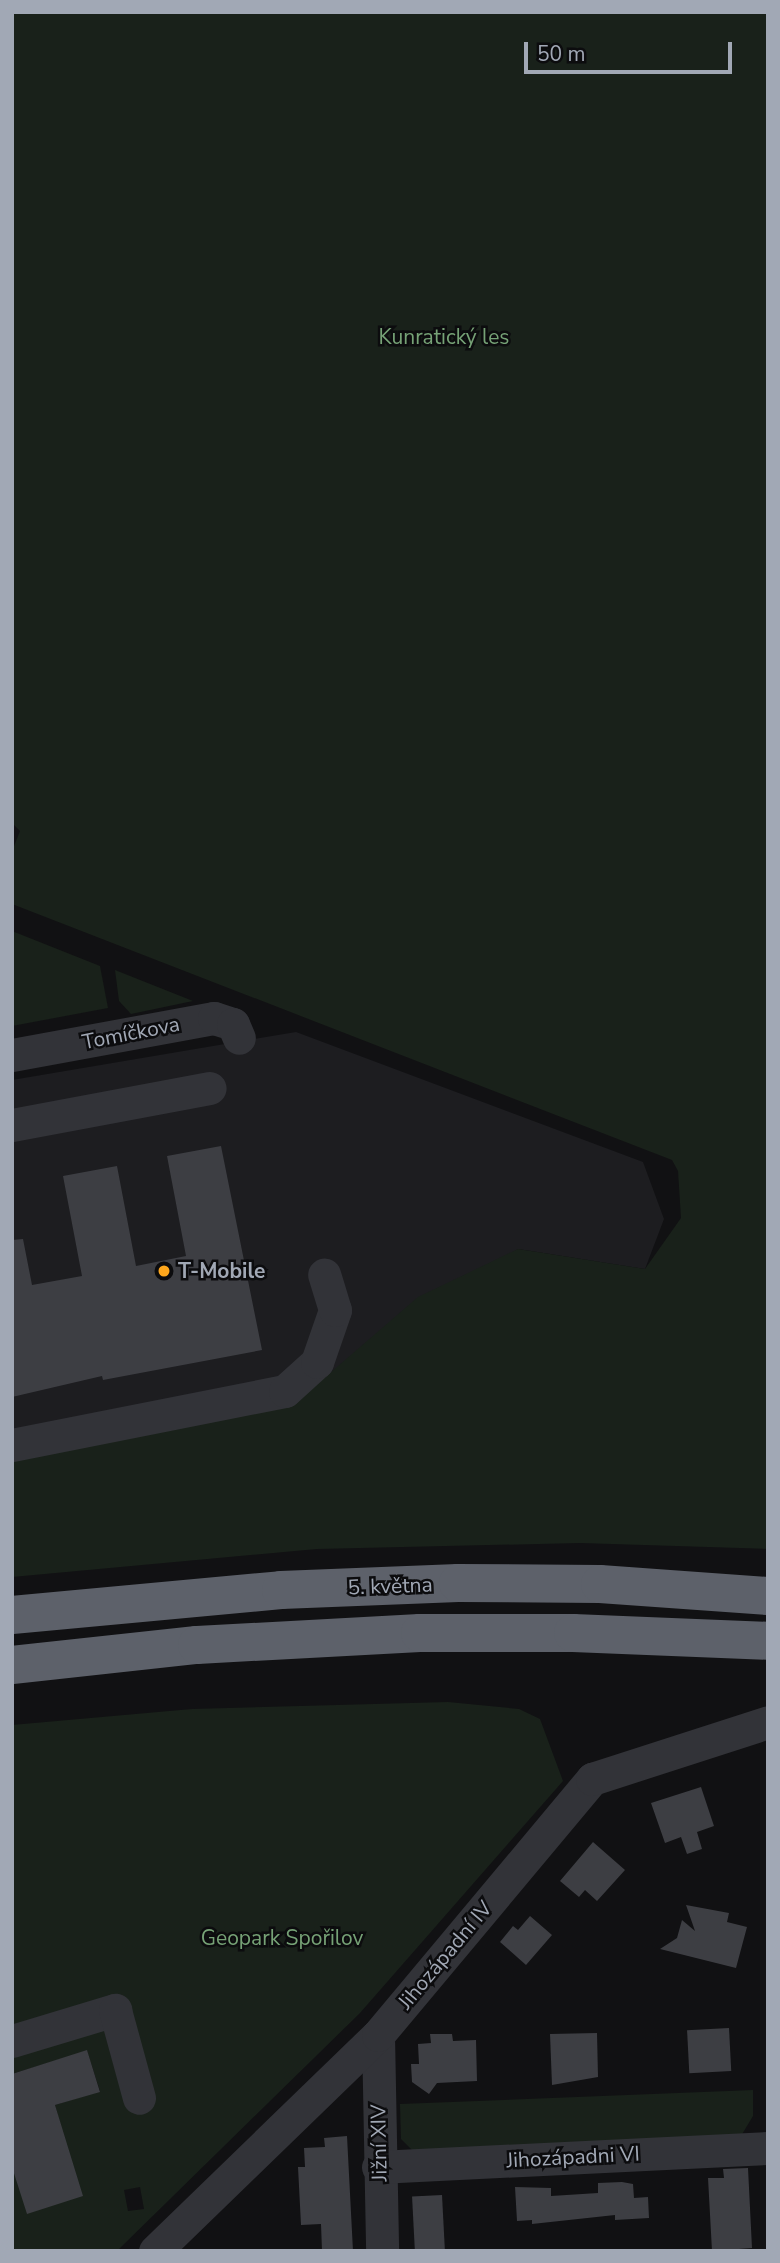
<!DOCTYPE html>
<html>
<head>
<meta charset="utf-8">
<style>
	body { margin:0 }
	#map { position:relative; width:780px; height:2263px; overflow:hidden; background:#111113; font-family:"Nunito Sans",sans-serif }
	div>[style] { position:absolute }
	[style*='--x'] { left:calc(var(--x)*1px); top:calc(var(--y)*1px); width:calc(var(--w)*1px); rotate:calc(var(--a)*1deg) }
	.built>* { inset:0; background:#1d1d20 }
	.green>* { inset:0; background:#19211a }
	.building>* { inset:0; background:#3d3e43; transform-origin:0 0 }
	.minor>* { height:33px; margin:-16.5px; padding:0 16.5px; transform-origin:16.5px; border-radius:16.5px; background:#323338 }
	.highway>* { height:38px; margin:-19px; padding:0 19px; transform-origin:19px; border-radius:19px; background:#5d616a }
	.dots>* { width:19px; height:19px; translate:-50% -50%; box-sizing:border-box; border:4px solid #0c0c0e; border-radius:50% }
	span { translate:-50% -50%; white-space:nowrap; text-align:center; line-height:1.15; -webkit-text-stroke:5px #0c0c0e; paint-order:stroke }
	.park-label { font-size:21px; color:#76a276 }
	.street-label { font-size:21px; color:#a1a8b5 }
	.poi-label { font-size:21px; color:#a1a8b5; font-weight:700 }
	.left { translate:0 -50%; text-align:left }
	.frame { position:absolute; inset:0; border:14px solid #a1a8b5; pointer-events:none }
	.scale { position:absolute; left:524px; top:42px; width:208px; height:32px; box-sizing:border-box; border:4px solid #a1a8b5; border-top:0; padding-left:9px; font-size:21px; line-height:24px; white-space:nowrap; color:#a1a8b5; -webkit-text-stroke:5px #0c0c0e; paint-order:stroke }
</style>
</head>
<body>
<div id="map">
	<div class="built">
		<div style="clip-path:polygon(296px 1032px,643px 1162px,664px 1219px,645px 1269px,518px 1249px,356px 1354px,301px 1399px,12px 1445px,12px 1080px)"></div>
	</div>
	<div class="green">
		<div style="clip-path:polygon(12px 12px,768px 12px,768px 1549px,580px 1543px,317px 1549px,12px 1577px,12px 1459px,300px 1399px,418px 1297px,518px 1249px,645px 1269px,681px 1218px,678px 1171px,672px 1160px,12px 904px,12px 851px,20px 831px,12px 823px)"></div>
		<div style="clip-path:polygon(12px 931px,100px 966px,108px 1008px,12px 1026px)"></div>
		<div style="clip-path:polygon(115px 970px,193px 1001px,131px 1014px,119px 1001px)"></div>
		<div style="clip-path:polygon(evenodd,448px 1702px,519px 1709px,540px 1719px,563px 1781px,360px 2013px,117px 2251px,12px 2251px,12px 2167px,61px 2127px,55px 2105px,100px 2091px,87px 2051px,12px 2074px,12px 1725px,192px 1709px,448px 1702px,140px 2187px,144px 2209px,128px 2211px,124px 2190px,140px 2187px)"></div>
		<div style="clip-path:polygon(753px 2090px,753px 2116px,741px 2136px,415px 2153px,401px 2139px,400px 2104px)"></div>
	</div>
	<div class="building">
		<div style="clip-path:polygon(221px 1146px,262px 1350px,103px 1380px,102px 1376px,12px 1397px,12px 1240px,23px 1239px,32px 1285px,82px 1276px,63px 1176px,117px 1166px,136px 1266px,186px 1256px,167px 1156px)"></div>
		<div style="clip-path:polygon(701px 1787px,714px 1826px,697px 1832px,702px 1849px,687px 1854px,681px 1837px,665px 1843px,651px 1803px)"></div>
		<div style="clip-path:polygon(593px 1842px,625px 1870px,597px 1901px,585px 1890px,579px 1897px,560px 1881px)"></div>
		<div style="clip-path:polygon(686px 1905px,729px 1913px,727px 1922px,747px 1927px,736px 1968px,660px 1949px,677px 1938px,682px 1920px,695px 1931px)"></div>
		<div style="clip-path:polygon(530px 1916px,552px 1935px,526px 1965px,500px 1942px,513px 1926px,518px 1930px)"></div>
		<div style="left:729px;top:2028px;width:43px;height:42px;rotate:87deg"></div>
		<div style="clip-path:polygon(597px 2033px,598px 2077px,552px 2085px,550px 2034px)"></div>
		<div style="clip-path:polygon(430px 2034px,452px 2034px,453px 2041px,476px 2040px,477px 2081px,437px 2083px,429px 2094px,412px 2082px,411px 2064px,419px 2064px,418px 2044px,431px 2043px)"></div>
		<div style="clip-path:polygon(87px 2050px,100px 2092px,55px 2105px,83px 2196px,27px 2214px,12px 2167px,12px 2074px)"></div>
		<div style="clip-path:polygon(347px 2136px,353px 2251px,322px 2251px,321px 2224px,301px 2225px,298px 2167px,305px 2167px,304px 2148px,325px 2147px,324px 2138px)"></div>
		<div style="clip-path:polygon(748px 2168px,752px 2248px,712px 2251px,708px 2178px,724px 2178px,723px 2169px)"></div>
		<div style="clip-path:polygon(622px 2182px,633px 2184px,634px 2198px,648px 2197px,649px 2218px,615px 2220px,615px 2215px,532px 2224px,532px 2220px,517px 2221px,515px 2187px,551px 2188px,551px 2196px,598px 2193px,598px 2183px)"></div>
		<div style="left:442px;top:2195px;width:56px;height:30px;rotate:87deg"></div>
	</div>
	<div class="minor">
		<div style="--x:12;--y:1055;--w:205;--a:-10.4"></div>
		<div style="--x:214;--y:1018;--w:20;--a:18"></div>
		<div style="--x:233;--y:1024;--w:15;--a:67"></div>
		<div style="--x:12;--y:1125;--w:201;--a:-10.6"></div>
		<div style="--x:12;--y:1445;--w:278;--a:-11.2"></div>
		<div style="--x:285;--y:1391;--w:43;--a:-42.2"></div>
		<div style="--x:317;--y:1362;--w:55;--a:-70.9"></div>
		<div style="--x:335;--y:1310;--w:37;--a:-107"></div>
		<div style="--x:378;--y:2035;--w:216;--a:88.9"></div>
		<div style="--x:12;--y:2041;--w:108;--a:-16.8"></div>
		<div style="--x:115;--y:2010;--w:91;--a:74.7"></div>
		<div style="--x:378;--y:2167;--w:390;--a:-2.8"></div>
		<div style="--x:155;--y:2251;--w:310;--a:-44.1"></div>
		<div style="--x:378;--y:2035;--w:334;--a:-50.1"></div>
		<div style="--x:592;--y:1779;--w:185;--a:-17.9"></div>
	</div>
	<div class="highway">
		<div style="--x:12;--y:1615;--w:270;--a:-5.3"></div>
		<div style="--x:281;--y:1590;--w:177;--a:-2.3"></div>
		<div style="--x:458;--y:1583;--w:142;--a:0.4"></div>
		<div style="--x:600;--y:1584;--w:168;--a:4.1"></div>
		<div style="--x:12;--y:1665;--w:186;--a:-6.2"></div>
		<div style="--x:197;--y:1645;--w:223;--a:-3.1"></div>
		<div style="--x:420;--y:1633;--w:153;--a:0"></div>
		<div style="--x:573;--y:1633;--w:195;--a:2.3"></div>
	</div>
	<div class="dots">
		<div style="left:164px;top:1271px;background:#ffa71d"></div>
	</div>
	<div class="park-label">
		<span style="left:444px;top:337px">Kunratický les</span>
		<span style="left:282px;top:1938px">Geopark Spořilov</span>
	</div>
	<div class="street-label">
		<span style="left:131px;top:1033px;rotate:-11deg">Tomíčkova</span>
		<span style="left:390px;top:1586px;rotate:-2deg">5. května</span>
		<span style="left:445px;top:1955px;rotate:-50deg">Jihozápadní IV</span>
		<span style="left:379px;top:2143px;rotate:-91deg">Jižní XIV</span>
		<span style="left:573px;top:2157px;rotate:-3deg">Jihozápadni VI</span>
	</div>
	<div class="poi-label">
		<span class="left" style="left:178px;top:1271px">T-Mobile</span>
	</div>
	<div class="frame"></div>
	<div class="scale">50 m</div>
</div>
</body>
</html>
